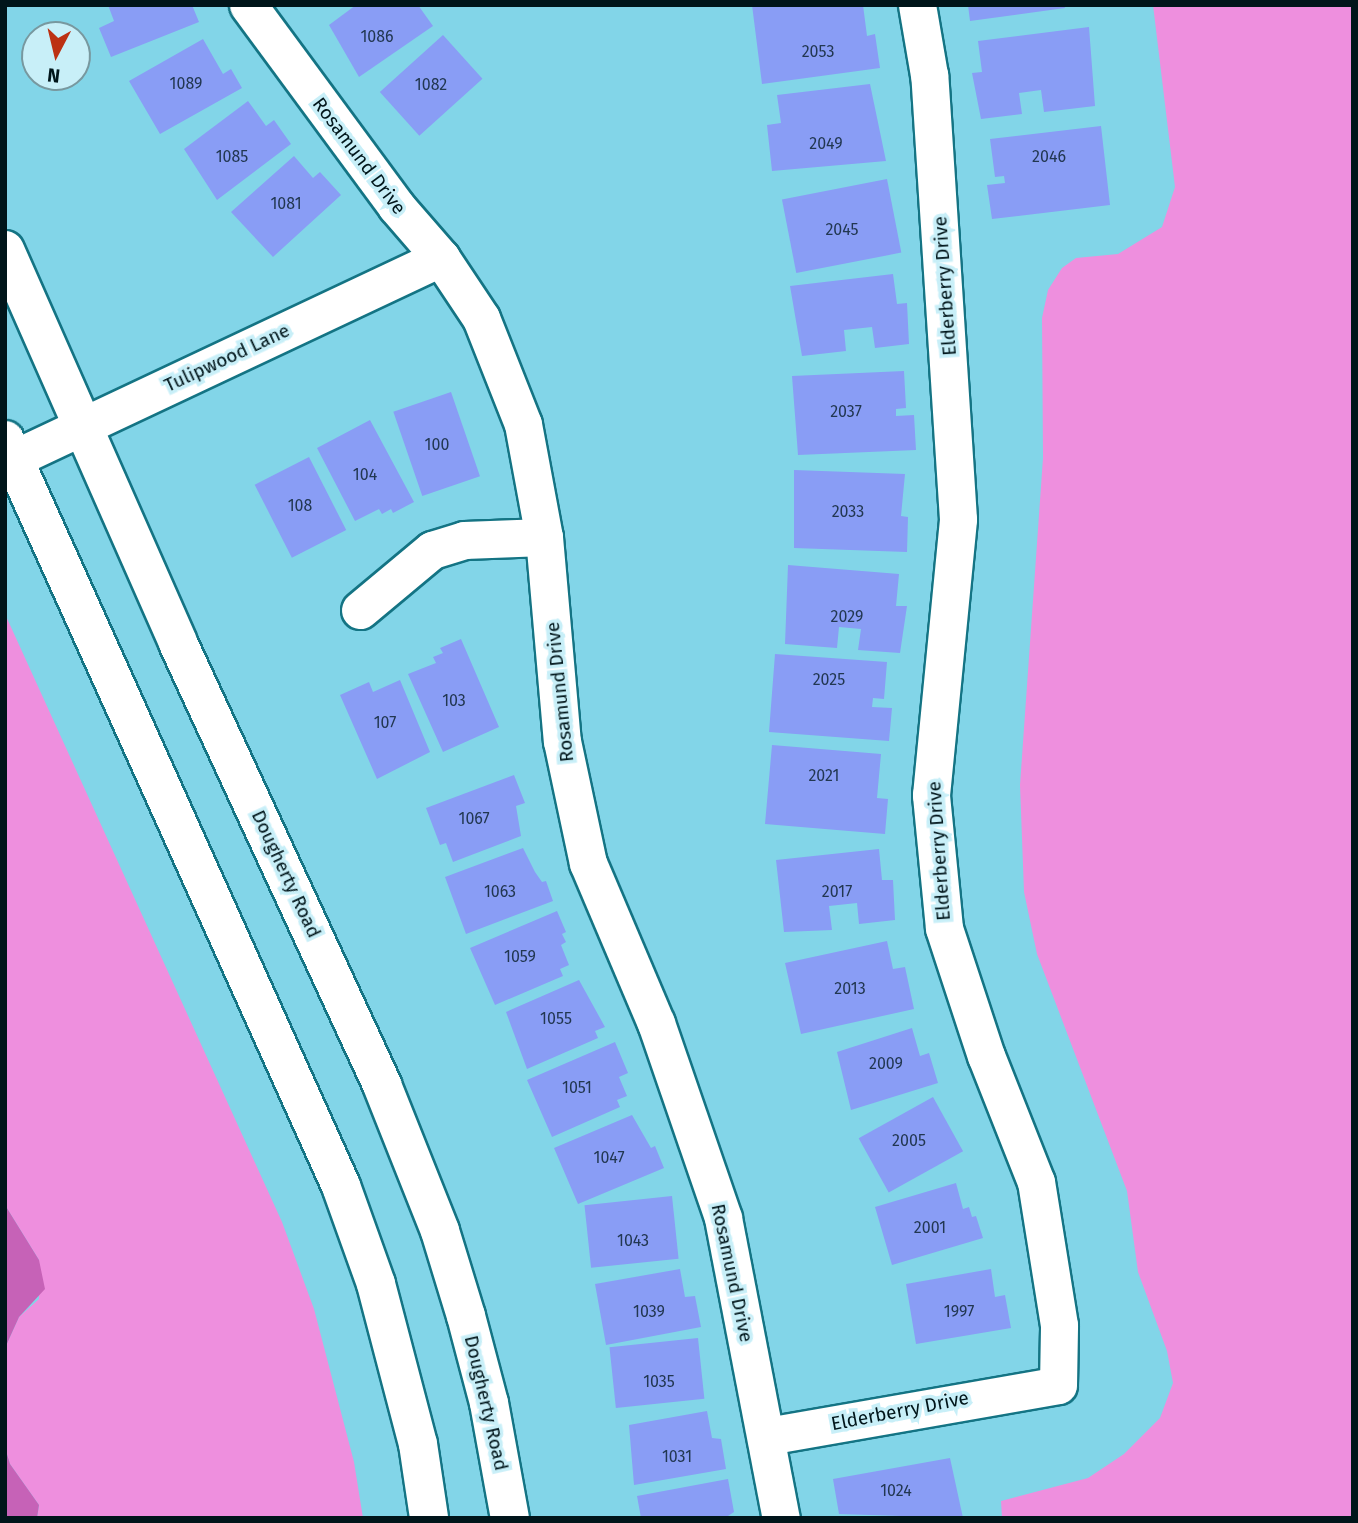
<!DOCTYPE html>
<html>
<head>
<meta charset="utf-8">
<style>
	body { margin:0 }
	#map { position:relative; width:1358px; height:1523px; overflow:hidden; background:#82d5e8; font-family:"Fira Sans",sans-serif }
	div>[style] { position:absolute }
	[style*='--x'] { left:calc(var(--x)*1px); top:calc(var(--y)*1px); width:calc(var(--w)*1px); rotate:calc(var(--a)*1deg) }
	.green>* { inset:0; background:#ee8fde }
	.forest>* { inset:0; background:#c662b7 }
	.building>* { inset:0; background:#899df5; transform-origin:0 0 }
	.roads { filter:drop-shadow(2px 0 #147484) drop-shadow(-2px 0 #147484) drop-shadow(0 2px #147484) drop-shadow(0 -2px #147484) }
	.minor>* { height:37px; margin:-18.5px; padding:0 18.5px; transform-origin:18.5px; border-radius:18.5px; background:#fff }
	.secondary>* { height:38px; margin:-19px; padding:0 19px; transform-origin:19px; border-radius:19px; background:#fff }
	span { translate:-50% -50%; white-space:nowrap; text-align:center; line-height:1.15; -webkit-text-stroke:7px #c8eff8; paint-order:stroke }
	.number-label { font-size:16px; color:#223751 }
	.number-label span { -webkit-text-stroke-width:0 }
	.street-label { font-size:19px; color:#00151a }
	.frame { position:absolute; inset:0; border:7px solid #00151a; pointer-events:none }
	.north { position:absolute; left:21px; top:21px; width:70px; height:70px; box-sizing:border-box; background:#c8eff8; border:2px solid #78989f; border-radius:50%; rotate:187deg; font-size:19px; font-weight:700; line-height:28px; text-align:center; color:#00151a }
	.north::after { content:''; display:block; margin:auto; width:24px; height:32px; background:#bc3113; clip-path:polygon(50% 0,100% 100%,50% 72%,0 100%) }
</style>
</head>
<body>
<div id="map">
	<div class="green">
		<div style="clip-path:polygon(1153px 5px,1353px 5px,1353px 1518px,1002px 1518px,1001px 1501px,1088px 1478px,1124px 1454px,1160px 1418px,1173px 1383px,1167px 1351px,1138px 1272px,1127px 1191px,1037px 954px,1024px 892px,1020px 785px,1043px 458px,1042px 318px,1048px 290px,1062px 268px,1076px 258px,1118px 254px,1162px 227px,1175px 187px)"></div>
		<div style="clip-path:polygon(5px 614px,282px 1222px,314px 1309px,354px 1462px,363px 1518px,37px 1518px,39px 1505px,10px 1464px,5px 1448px,5px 1348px,19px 1317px,39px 1299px,39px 1260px,5px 1205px)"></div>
	</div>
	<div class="forest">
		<div style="clip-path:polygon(5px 1205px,39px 1260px,45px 1289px,19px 1317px,5px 1348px)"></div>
		<div style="clip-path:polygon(5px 1448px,10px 1464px,39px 1505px,37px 1518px,5px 1518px)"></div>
	</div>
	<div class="building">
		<div style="clip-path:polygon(108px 5px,192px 5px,199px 22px,111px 57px,99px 28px,114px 21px)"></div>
		<div style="clip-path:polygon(356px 5px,418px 5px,433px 26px,359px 77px,329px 25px)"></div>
		<div style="clip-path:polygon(752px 5px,863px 5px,867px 36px,875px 34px,880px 68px,762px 84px)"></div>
		<div style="clip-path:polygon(968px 5px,1064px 5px,1065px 8px,970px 21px)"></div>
		<div style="clip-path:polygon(1089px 27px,1095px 106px,1044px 112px,1041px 90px,1019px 93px,1022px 114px,981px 119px,972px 73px,982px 72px,978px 41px)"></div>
		<div style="left:443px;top:35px;width:59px;height:85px;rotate:48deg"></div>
		<div style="clip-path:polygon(203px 39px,223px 74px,231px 69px,242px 88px,160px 134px,129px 81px)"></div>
		<div style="clip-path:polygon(870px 84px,886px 161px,772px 171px,767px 125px,781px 123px,777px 95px)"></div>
		<div style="clip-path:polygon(248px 101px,266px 126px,274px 120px,291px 144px,217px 200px,184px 149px)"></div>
		<div style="clip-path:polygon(1101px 126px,1110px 205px,992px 219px,987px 185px,1005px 183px,1004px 176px,995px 177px,990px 139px)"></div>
		<div style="clip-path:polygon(294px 156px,313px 178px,320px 172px,341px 195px,273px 257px,231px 212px)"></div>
		<div style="left:887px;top:179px;width:75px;height:107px;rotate:79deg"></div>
		<div style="clip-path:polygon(893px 274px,897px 304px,907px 303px,909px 344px,875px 348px,872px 327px,844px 330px,846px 351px,802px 356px,790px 286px)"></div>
		<div style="clip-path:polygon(904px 371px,906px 408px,896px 409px,896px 416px,914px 415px,916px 450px,798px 455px,792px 376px)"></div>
		<div style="left:451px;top:392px;width:89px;height:61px;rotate:71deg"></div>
		<div style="clip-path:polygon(370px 420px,414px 502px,393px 513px,391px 509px,382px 514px,379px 509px,355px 521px,317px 448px)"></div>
		<div style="left:309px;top:457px;width:82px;height:61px;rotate:63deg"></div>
		<div style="clip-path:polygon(794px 470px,905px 474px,901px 516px,908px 517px,907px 552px,794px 548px)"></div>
		<div style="clip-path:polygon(788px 565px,899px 574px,896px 606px,907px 606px,900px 653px,858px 650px,861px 629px,839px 627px,837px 648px,785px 644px)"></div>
		<div style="clip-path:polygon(461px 639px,499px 727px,443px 752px,408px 674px,436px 663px,433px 657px,443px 653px,440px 648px)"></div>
		<div style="clip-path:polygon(775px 654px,887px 662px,884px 699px,873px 698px,872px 707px,892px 708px,889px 741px,769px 732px)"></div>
		<div style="clip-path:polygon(400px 680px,430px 752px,377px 779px,340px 695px,369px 682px,373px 692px)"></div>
		<div style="clip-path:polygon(772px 745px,881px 754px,877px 798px,888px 799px,885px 834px,765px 824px)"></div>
		<div style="clip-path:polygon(514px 775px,525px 803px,516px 806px,521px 836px,453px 862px,446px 843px,440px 845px,426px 808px)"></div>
		<div style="clip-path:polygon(523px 848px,535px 872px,542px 882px,546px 881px,553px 901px,466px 934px,445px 877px)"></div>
		<div style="clip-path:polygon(879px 849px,882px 880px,893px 880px,895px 920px,859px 924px,857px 903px,829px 906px,832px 930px,784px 932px,776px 860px)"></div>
		<div style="clip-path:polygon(557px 911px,566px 932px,562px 934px,566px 942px,561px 945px,569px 965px,560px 969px,563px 976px,495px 1005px,470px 948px)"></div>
		<div style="clip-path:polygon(887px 941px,893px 969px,905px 967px,914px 1009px,801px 1034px,785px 963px)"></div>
		<div style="clip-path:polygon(579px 980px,605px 1027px,595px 1031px,598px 1038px,527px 1069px,506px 1012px)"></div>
		<div style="clip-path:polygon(912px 1028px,920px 1056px,929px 1053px,938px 1083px,851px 1110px,837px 1052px)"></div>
		<div style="clip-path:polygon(615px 1042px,628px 1073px,619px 1077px,627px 1096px,617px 1100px,620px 1107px,552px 1137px,527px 1080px)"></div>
		<div style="left:933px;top:1097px;width:62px;height:85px;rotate:61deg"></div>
		<div style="clip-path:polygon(632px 1115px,651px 1148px,655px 1146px,664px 1168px,578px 1204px,554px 1148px)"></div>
		<div style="clip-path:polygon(956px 1183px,963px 1209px,969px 1207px,972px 1217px,976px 1216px,983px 1238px,892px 1265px,875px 1207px)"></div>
		<div style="left:672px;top:1196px;width:63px;height:88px;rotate:84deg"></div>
		<div style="clip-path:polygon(680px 1269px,685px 1297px,695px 1296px,701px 1327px,606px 1345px,595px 1284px)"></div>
		<div style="clip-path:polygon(991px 1269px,995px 1297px,1005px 1295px,1011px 1328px,916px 1344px,906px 1284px)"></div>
		<div style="left:698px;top:1338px;width:61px;height:89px;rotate:84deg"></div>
		<div style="clip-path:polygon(707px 1411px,712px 1438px,721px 1439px,726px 1469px,634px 1485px,629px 1425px)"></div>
		<div style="clip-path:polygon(950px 1458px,963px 1518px,839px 1514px,833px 1479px)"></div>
		<div style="clip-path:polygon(728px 1479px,734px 1512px,725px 1518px,641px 1518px,637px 1496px)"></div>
	</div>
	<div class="roads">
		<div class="minor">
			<div style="--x:248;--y:5;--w:250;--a:53.6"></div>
			<div style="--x:396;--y:206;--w:69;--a:49.1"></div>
			<div style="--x:441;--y:258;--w:72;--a:56.3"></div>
			<div style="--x:481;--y:318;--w:114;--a:68.4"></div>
			<div style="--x:523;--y:424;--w:115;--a:79.5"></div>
			<div style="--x:544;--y:537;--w:205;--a:85"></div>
			<div style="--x:562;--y:741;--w:125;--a:78"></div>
			<div style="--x:588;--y:863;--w:174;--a:67"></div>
			<div style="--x:656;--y:1023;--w:206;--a:71"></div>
			<div style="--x:723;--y:1218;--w:306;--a:79.1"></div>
			<div style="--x:13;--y:459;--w:473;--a:-25.2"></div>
			<div style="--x:360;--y:610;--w:94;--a:-39.8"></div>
			<div style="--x:432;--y:550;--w:34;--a:-17"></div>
			<div style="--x:464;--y:540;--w:80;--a:-2.1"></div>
			<div style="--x:767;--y:1436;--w:295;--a:-9.9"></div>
			<div style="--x:1058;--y:1385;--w:60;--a:-89"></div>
			<div style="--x:1059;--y:1325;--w:145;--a:-99.1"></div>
			<div style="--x:1036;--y:1182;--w:136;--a:-111.6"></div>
			<div style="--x:986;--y:1056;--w:135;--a:-108.2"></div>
			<div style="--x:944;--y:928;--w:134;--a:-95.6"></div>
			<div style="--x:931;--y:795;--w:277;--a:-84.4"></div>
			<div style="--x:958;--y:519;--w:445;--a:-93.7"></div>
			<div style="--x:929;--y:75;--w:71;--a:-99.7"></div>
		</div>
		<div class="secondary">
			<div style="--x:5;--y:250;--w:429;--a:66.2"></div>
			<div style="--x:178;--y:643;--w:487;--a:65.2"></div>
			<div style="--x:382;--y:1085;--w:157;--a:68.3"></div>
			<div style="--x:440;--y:1231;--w:89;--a:73"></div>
			<div style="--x:466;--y:1316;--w:90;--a:75.2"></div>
			<div style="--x:489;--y:1403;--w:117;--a:79.7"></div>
			<div style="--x:5;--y:440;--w:818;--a:65.75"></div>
			<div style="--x:341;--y:1186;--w:104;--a:70.3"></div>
			<div style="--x:376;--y:1284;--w:165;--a:75.3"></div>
			<div style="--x:418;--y:1444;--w:75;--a:81.5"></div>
		</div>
	</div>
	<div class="number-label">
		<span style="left:377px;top:37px">1086</span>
		<span style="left:818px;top:52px">2053</span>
		<span style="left:186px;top:84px">1089</span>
		<span style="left:431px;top:85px">1082</span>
		<span style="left:826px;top:144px">2049</span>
		<span style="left:232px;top:157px">1085</span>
		<span style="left:1049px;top:157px">2046</span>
		<span style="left:286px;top:204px">1081</span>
		<span style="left:842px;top:230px">2045</span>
		<span style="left:846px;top:412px">2037</span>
		<span style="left:437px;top:445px">100</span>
		<span style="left:365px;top:475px">104</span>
		<span style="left:300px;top:506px">108</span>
		<span style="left:848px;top:512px">2033</span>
		<span style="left:847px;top:617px">2029</span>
		<span style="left:829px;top:680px">2025</span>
		<span style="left:454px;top:701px">103</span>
		<span style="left:385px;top:723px">107</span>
		<span style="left:824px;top:776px">2021</span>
		<span style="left:474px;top:819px">1067</span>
		<span style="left:500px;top:892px">1063</span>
		<span style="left:837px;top:892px">2017</span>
		<span style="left:520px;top:957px">1059</span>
		<span style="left:850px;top:989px">2013</span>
		<span style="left:556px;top:1019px">1055</span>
		<span style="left:886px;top:1064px">2009</span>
		<span style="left:577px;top:1088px">1051</span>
		<span style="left:909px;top:1141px">2005</span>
		<span style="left:609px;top:1158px">1047</span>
		<span style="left:930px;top:1228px">2001</span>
		<span style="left:633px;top:1241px">1043</span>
		<span style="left:649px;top:1312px">1039</span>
		<span style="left:959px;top:1312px">1997</span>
		<span style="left:659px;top:1382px">1035</span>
		<span style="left:677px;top:1457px">1031</span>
		<span style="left:896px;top:1491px">1024</span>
	</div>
	<div class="street-label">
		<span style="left:359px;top:156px;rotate:53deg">Rosamund Drive</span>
		<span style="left:945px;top:286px;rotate:-94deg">Elderberry Drive</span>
		<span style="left:227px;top:358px;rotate:-25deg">Tulipwood Lane</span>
		<span style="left:560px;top:692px;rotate:-96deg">Rosamund Drive</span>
		<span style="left:939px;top:851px;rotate:-94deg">Elderberry Drive</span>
		<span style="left:286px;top:874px;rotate:65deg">Dougherty Road</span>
		<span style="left:732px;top:1273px;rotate:78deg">Rosamund Drive</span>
		<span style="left:486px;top:1403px;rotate:77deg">Dougherty Road</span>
		<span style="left:900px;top:1411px;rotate:-11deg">Elderberry Drive</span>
	</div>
	<div class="frame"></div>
	<div class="north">N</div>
</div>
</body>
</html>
